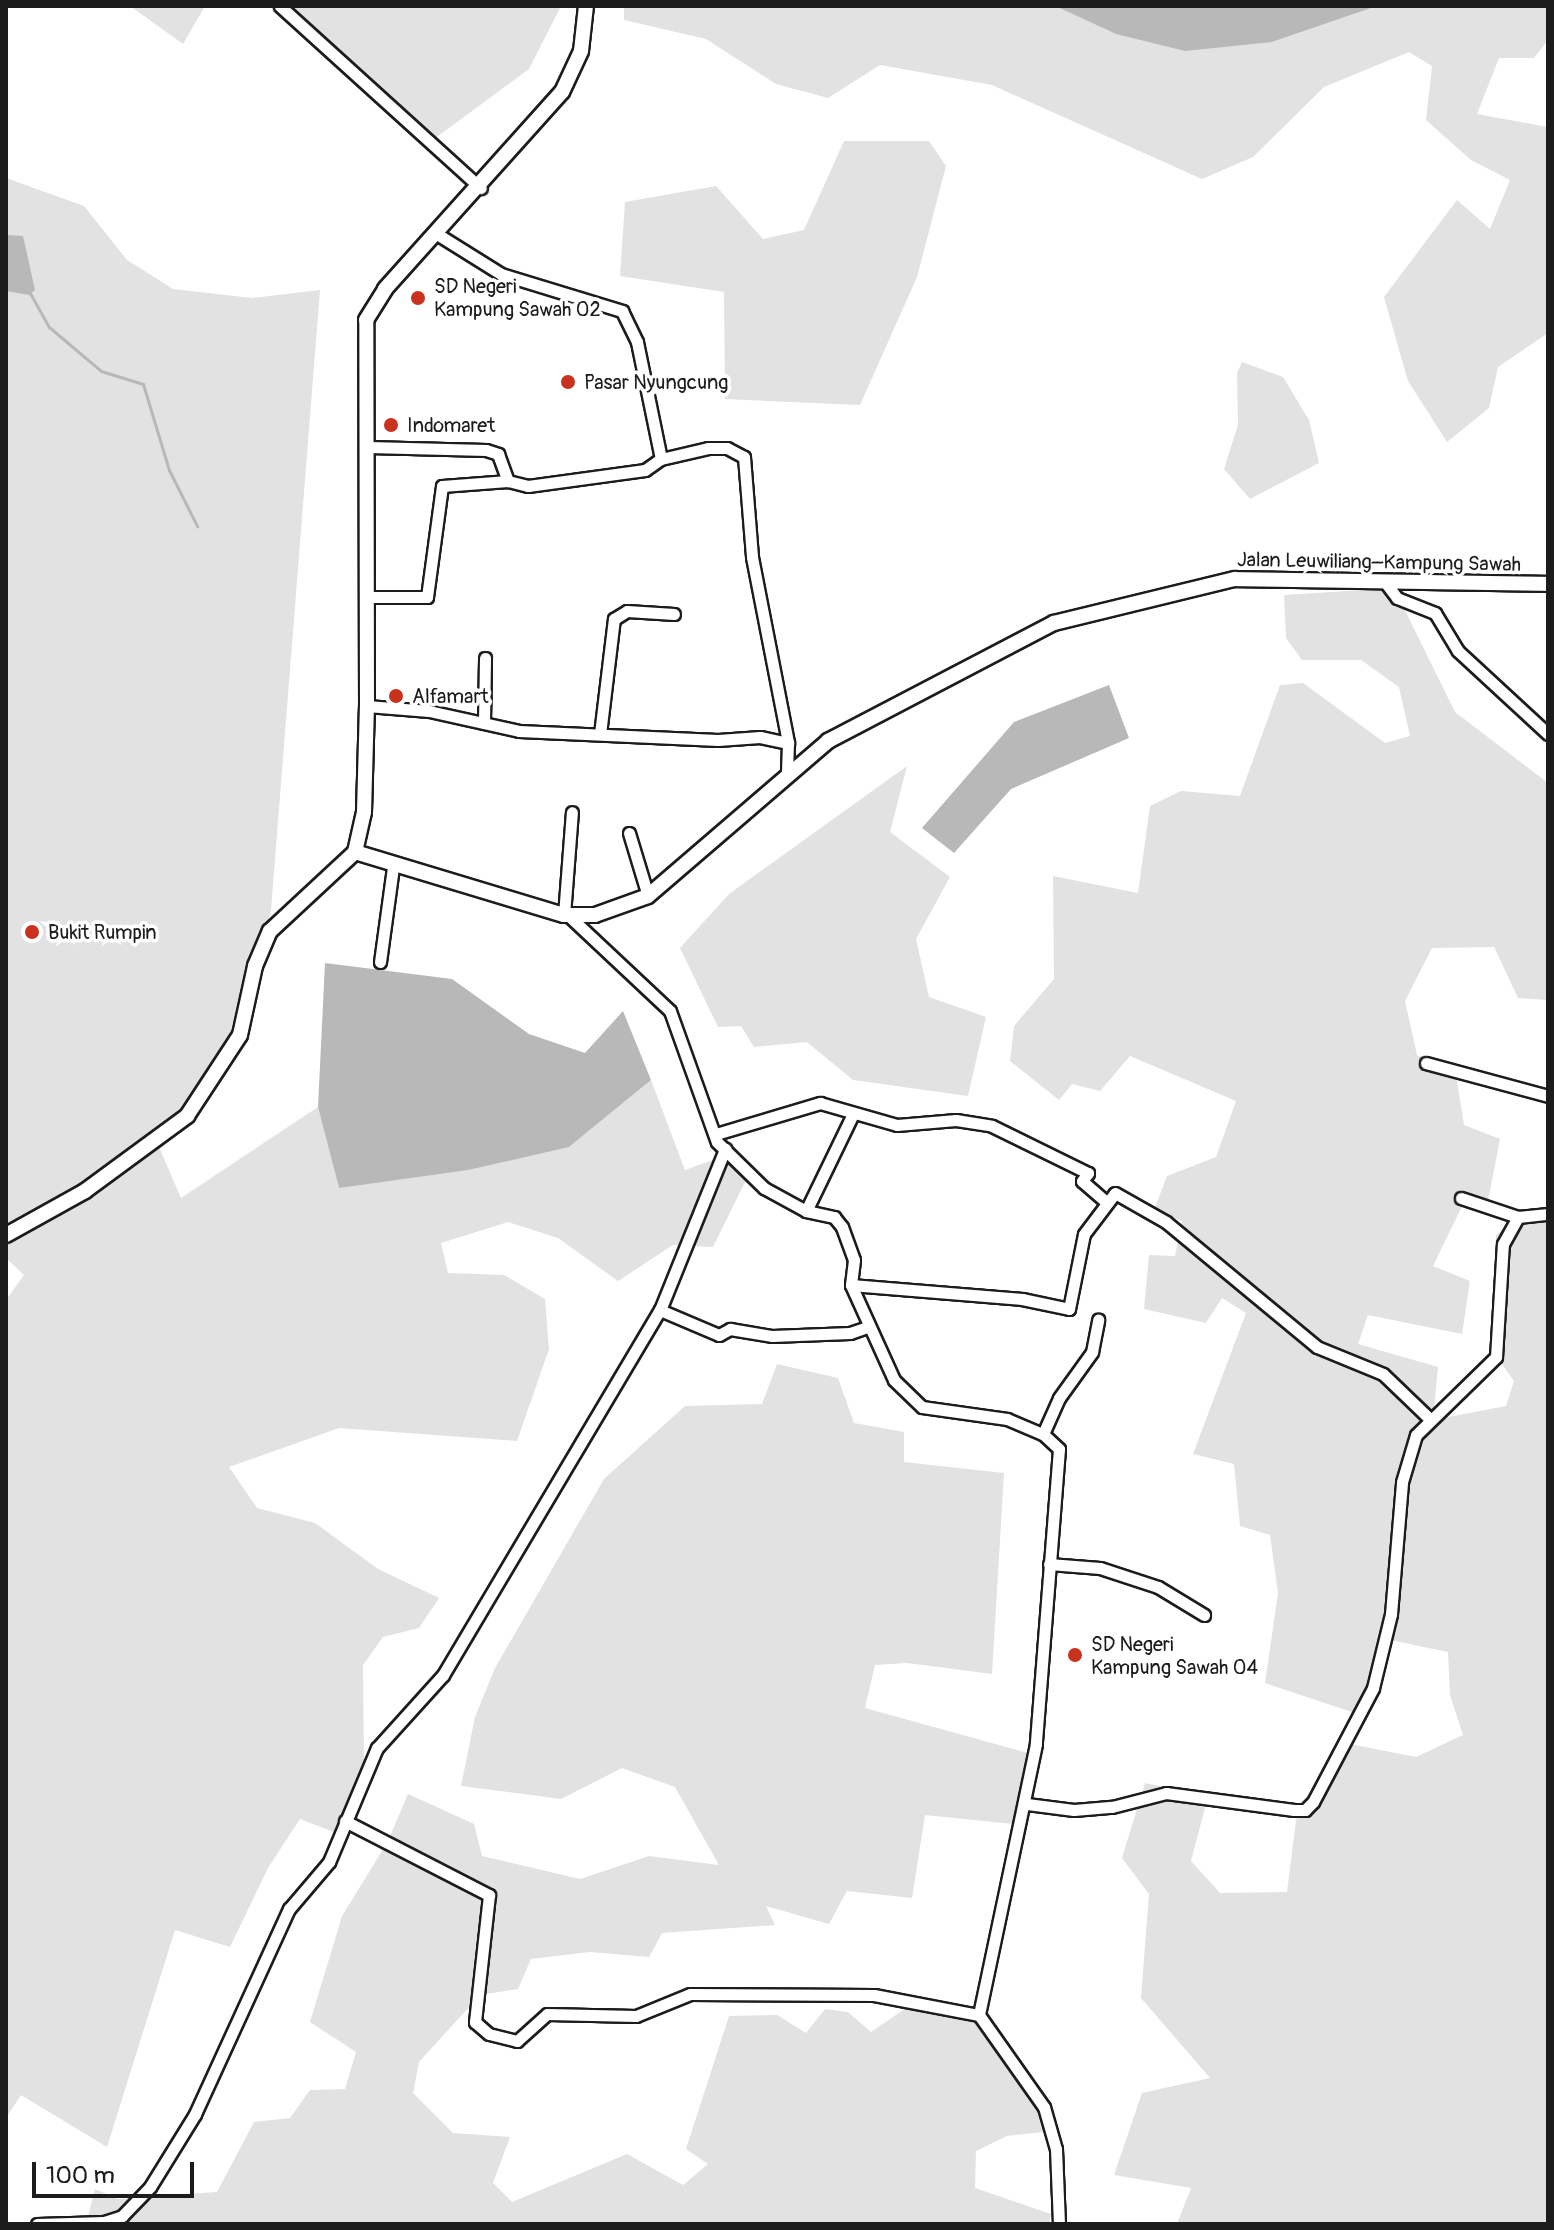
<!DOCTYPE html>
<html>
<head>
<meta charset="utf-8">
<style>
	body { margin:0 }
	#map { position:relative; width:1554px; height:2230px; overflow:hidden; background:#fff; font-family:Pangolin,sans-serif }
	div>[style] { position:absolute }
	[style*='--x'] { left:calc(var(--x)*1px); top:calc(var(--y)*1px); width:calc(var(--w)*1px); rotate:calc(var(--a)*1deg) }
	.green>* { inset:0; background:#e2e2e2 }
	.water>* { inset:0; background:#b8b8b8 }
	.stream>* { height:3px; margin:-1.5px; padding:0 1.5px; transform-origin:1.5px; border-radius:1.5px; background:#b8b8b8 }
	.roads { filter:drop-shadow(2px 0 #1c1c1c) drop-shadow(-2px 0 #1c1c1c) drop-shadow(0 2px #1c1c1c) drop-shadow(0 -2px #1c1c1c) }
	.minor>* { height:11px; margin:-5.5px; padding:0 5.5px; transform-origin:5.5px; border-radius:5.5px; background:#fff }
	.major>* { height:14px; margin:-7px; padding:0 7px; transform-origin:7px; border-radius:7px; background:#fff }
	.dots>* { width:22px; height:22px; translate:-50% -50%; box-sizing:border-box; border:4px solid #fff; border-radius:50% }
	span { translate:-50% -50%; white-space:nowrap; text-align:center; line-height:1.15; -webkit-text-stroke:7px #fff; paint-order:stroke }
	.poi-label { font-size:20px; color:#1c1c1c }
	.left { translate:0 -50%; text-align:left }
	.street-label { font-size:20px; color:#1c1c1c }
	.frame { position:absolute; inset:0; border:8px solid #1c1c1c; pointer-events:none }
	.scale { position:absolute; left:32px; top:2162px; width:162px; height:36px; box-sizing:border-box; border:4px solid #1c1c1c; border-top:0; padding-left:10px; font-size:24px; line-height:28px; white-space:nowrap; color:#1c1c1c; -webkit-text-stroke:6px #fff; paint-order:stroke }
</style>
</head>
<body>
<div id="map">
	<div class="green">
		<div style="clip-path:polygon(130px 6px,205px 6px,183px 44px)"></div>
		<div style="clip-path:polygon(280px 6px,561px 6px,529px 69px,430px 142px)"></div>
		<div style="clip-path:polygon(624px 6px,1055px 6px,1116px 34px,1272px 42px,1377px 6px,1548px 6px,1548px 40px,1534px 58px,1499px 58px,1477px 114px,1548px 127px,1548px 333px,1498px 367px,1489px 408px,1447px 442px,1408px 381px,1384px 297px,1457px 200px,1490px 229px,1510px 180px,1471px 160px,1426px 120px,1432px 66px,1409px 52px,1324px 87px,1253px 157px,1202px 179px,992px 85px,880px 65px,828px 98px,776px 84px,706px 39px,624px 20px)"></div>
		<div style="clip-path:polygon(844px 141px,929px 141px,946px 166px,917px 277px,860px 405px,725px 399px,724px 292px,620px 276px,625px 202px,716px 186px,763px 239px,804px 230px)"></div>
		<div style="clip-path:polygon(6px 178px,84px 206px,127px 260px,173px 289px,252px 298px,320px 290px,271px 910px,249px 1004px,221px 1076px,160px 1149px,181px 1198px,318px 1107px,339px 1188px,569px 1147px,651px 1080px,685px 1170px,727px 1155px,748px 1176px,713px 1247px,673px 1245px,618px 1281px,558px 1238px,508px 1222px,441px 1243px,448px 1273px,504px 1275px,545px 1299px,549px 1349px,517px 1441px,339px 1428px,229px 1467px,257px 1508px,315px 1523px,378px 1569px,439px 1598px,419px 1628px,383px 1637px,363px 1665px,364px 1769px,347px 1837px,300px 1819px,268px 1868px,230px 1947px,175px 1930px,107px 2147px,21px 2095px,6px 2118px,6px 1300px,24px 1275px,6px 1258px)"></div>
		<div style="clip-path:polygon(1242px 362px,1283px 377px,1309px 420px,1319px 463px,1250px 499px,1224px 469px,1238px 425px,1237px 373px)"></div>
		<div style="clip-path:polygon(1394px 588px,1455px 712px,1548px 783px,1548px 1000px,1518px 998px,1494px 947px,1432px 948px,1405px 1001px,1417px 1055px,1456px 1074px,1464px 1125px,1500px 1139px,1488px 1201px,1464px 1202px,1433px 1266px,1470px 1281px,1462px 1334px,1368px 1315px,1358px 1344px,1438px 1367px,1433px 1420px,1506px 1406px,1514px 1381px,1490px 1347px,1496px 1235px,1525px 1212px,1548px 1218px,1548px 2224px,1177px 2224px,1191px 2188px,1114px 2175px,1142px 2093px,1210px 2078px,1141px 1998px,1149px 1894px,1122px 1858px,1145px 1783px,1208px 1796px,1191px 1861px,1220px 1893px,1287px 1892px,1296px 1820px,1345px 1743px,1416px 1757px,1463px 1735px,1450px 1695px,1448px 1652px,1385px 1639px,1358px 1714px,1265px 1683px,1278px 1593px,1270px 1535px,1240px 1526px,1234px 1464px,1193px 1454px,1246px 1313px,1222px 1298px,1206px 1323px,1144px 1309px,1149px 1255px,1175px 1256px,1182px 1221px,1154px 1210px,1167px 1176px,1216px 1157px,1236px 1101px,1130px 1056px,1100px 1091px,1072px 1084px,1059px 1100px,1010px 1061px,1014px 1026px,1054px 979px,1053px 876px,1138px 893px,1150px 806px,1181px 791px,1240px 796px,1280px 685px,1303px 683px,1385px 743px,1410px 736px,1399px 687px,1361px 660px,1302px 660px,1286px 638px,1284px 595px)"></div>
		<div style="clip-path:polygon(907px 766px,890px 832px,950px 877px,916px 939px,929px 997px,986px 1017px,968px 1096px,853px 1080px,807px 1042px,754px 1047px,741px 1026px,718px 1027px,680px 948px,729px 894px)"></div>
		<div style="clip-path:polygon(777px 1364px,838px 1378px,854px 1423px,904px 1432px,904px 1462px,1004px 1473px,992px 1674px,907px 1663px,875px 1665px,865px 1708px,1028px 1753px,1013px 1824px,925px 1815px,912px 1898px,847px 1891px,829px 1924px,766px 1906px,775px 1925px,662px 1933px,649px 1957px,590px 1952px,531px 1959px,518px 1989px,480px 1995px,419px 2062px,413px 2093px,453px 2133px,510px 2137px,493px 2183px,512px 2202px,627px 2154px,683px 2185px,708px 2164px,686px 2149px,729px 2016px,777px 2015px,806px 2033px,825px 2009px,848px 2012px,871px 2032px,915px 2002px,974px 2014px,1043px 2099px,1051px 2131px,1007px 2136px,976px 2151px,975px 2188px,1051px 2214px,1049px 2224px,86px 2224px,95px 2189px,118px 2199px,217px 2192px,254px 2122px,290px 2118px,310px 2090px,345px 2089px,356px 2052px,310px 2022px,342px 1916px,387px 1843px,408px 1794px,474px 1824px,482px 1856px,580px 1879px,649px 1856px,719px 1865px,675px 1787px,622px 1768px,561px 1799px,461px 1786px,475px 1717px,495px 1668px,604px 1479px,685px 1406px,762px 1404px)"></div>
	</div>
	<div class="water">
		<div style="clip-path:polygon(1055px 6px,1377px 6px,1272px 42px,1185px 51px,1116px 34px)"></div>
		<div style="clip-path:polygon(7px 235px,23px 236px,35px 290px,29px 295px,6px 291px)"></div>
		<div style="clip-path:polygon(1109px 685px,1129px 738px,1011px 789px,954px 853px,922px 828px,1014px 722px)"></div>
		<div style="clip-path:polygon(325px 963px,452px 979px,529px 1034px,585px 1053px,623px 1011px,651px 1080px,569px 1147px,468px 1170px,339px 1188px,318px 1107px)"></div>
	</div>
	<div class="stream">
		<div style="--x:30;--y:293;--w:39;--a:61"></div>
		<div style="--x:49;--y:327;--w:68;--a:40.2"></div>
		<div style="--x:101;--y:371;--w:44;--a:17.2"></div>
		<div style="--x:143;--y:384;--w:90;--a:73.2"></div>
		<div style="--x:169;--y:470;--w:63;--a:63.4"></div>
	</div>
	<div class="roads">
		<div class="minor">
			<div style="--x:280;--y:6;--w:271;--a:42.2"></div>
			<div style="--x:437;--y:234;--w:75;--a:32"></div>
			<div style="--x:501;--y:274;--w:127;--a:17"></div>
			<div style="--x:622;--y:311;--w:34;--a:64"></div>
			<div style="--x:637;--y:342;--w:119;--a:78.4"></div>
			<div style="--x:368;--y:447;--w:118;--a:1.5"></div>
			<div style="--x:486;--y:450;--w:13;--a:18"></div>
			<div style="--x:498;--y:454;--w:29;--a:70"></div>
			<div style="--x:508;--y:481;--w:21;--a:14"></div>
			<div style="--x:528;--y:486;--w:118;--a:-7.8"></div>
			<div style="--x:645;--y:470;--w:19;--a:-35"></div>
			<div style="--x:661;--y:459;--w:48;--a:-13.2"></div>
			<div style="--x:708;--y:448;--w:19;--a:0"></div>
			<div style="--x:727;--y:448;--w:19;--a:28"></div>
			<div style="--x:744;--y:457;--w:100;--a:85.4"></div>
			<div style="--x:752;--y:557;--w:189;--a:79"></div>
			<div style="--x:788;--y:743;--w:29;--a:92"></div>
			<div style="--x:1385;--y:582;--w:20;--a:53"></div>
			<div style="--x:1397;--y:598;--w:41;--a:21.5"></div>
			<div style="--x:1435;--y:613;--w:44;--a:58.8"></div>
			<div style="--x:1458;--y:651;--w:122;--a:42.7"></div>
			<div style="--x:367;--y:597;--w:60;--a:0"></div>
			<div style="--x:427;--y:597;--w:112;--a:-82.3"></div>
			<div style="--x:442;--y:486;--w:66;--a:-4.3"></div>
			<div style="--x:367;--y:706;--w:62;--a:4.6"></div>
			<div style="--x:429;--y:711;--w:92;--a:12.5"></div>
			<div style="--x:519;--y:731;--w:199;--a:2.6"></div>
			<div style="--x:718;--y:740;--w:42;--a:-4.1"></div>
			<div style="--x:760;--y:737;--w:29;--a:12"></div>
			<div style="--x:484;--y:723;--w:65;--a:-89.1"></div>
			<div style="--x:600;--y:734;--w:116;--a:-83.1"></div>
			<div style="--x:614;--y:619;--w:15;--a:-32"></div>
			<div style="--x:627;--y:611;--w:47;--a:3.7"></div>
			<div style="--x:629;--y:833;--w:66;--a:73.2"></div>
			<div style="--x:564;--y:915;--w:103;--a:-85.6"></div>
			<div style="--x:570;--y:917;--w:137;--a:43.2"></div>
			<div style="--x:670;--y:1011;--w:139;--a:70.3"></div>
			<div style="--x:717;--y:1142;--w:66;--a:44.4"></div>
			<div style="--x:764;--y:1188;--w:48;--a:28.7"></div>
			<div style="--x:806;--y:1211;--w:29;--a:12"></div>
			<div style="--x:834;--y:1217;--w:13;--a:51"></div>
			<div style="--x:842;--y:1227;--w:35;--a:70"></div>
			<div style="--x:854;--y:1260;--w:25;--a:97"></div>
			<div style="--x:851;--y:1285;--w:104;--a:65.6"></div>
			<div style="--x:894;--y:1380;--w:39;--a:44"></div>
			<div style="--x:922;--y:1407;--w:86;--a:8"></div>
			<div style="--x:1007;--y:1419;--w:39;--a:23"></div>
			<div style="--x:1043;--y:1434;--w:22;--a:43"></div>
			<div style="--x:1059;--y:1449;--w:296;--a:94.5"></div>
			<div style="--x:1036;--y:1744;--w:277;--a:101.9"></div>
			<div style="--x:979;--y:2015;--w:113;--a:54.8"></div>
			<div style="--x:1044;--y:2107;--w:44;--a:74.1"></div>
			<div style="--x:1056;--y:2149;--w:75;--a:87.7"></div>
			<div style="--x:380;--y:962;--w:96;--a:-82.2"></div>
			<div style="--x:1426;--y:1063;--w:126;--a:15.1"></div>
			<div style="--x:716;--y:1134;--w:109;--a:-16.6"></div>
			<div style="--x:820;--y:1103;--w:80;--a:15.9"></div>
			<div style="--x:897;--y:1125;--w:59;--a:-4.8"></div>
			<div style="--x:956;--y:1120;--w:36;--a:9"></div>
			<div style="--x:992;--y:1126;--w:107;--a:26.1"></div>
			<div style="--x:1088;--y:1173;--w:10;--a:127"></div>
			<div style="--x:1082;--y:1181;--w:30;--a:41"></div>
			<div style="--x:1461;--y:1198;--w:60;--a:18.4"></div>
			<div style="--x:806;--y:1211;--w:106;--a:-64.2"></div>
			<div style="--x:851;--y:1285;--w:172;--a:4.7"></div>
			<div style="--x:1022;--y:1299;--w:48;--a:12"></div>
			<div style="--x:1069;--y:1309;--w:76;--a:-78.7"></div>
			<div style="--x:1084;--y:1234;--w:51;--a:-52.9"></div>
			<div style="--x:1115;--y:1193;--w:59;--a:29.6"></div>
			<div style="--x:1166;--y:1222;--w:196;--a:39.6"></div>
			<div style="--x:1317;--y:1347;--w:71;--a:22.2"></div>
			<div style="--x:1383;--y:1374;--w:66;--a:43.8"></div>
			<div style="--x:660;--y:1310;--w:64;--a:23"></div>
			<div style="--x:719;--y:1335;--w:13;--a:-29"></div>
			<div style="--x:730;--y:1329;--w:43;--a:9.5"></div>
			<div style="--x:772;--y:1336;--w:78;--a:-2.2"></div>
			<div style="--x:850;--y:1333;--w:18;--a:-19"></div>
			<div style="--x:1043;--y:1434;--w:39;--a:-66"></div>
			<div style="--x:1059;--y:1398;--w:57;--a:-54.3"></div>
			<div style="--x:1092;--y:1352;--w:33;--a:-79"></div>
			<div style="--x:1049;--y:1564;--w:51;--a:4.5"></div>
			<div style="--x:1100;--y:1568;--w:61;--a:18.1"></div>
			<div style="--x:1158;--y:1587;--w:54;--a:31.3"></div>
			<div style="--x:1027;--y:1804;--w:47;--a:7.3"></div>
			<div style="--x:1074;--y:1810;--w:38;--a:-5"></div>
			<div style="--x:1112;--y:1807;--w:56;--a:-14.5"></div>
			<div style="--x:1166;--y:1793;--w:129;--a:7.6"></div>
			<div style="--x:1294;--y:1810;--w:11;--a:0"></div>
			<div style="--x:1305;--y:1810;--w:11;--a:-45"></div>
			<div style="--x:1313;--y:1802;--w:129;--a:-62.2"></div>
			<div style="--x:1373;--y:1688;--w:76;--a:-76.3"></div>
			<div style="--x:1391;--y:1614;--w:132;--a:-85.2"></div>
			<div style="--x:1402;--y:1482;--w:49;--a:-73.4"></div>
			<div style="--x:1416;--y:1435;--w:112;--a:-44.3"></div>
			<div style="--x:1496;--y:1357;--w:113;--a:-86.5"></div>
			<div style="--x:1503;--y:1244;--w:31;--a:-61"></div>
			<div style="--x:1518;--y:1217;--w:30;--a:-6"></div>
			<div style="--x:345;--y:1821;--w:162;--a:27.2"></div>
			<div style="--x:489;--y:1895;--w:128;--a:96.3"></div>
			<div style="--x:475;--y:2022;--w:18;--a:41"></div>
			<div style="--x:489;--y:2034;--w:29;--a:14"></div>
			<div style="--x:517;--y:2041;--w:40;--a:-42"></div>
			<div style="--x:547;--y:2014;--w:89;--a:1.3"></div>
			<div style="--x:636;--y:2016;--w:58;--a:-22.2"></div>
			<div style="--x:690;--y:1994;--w:184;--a:0.3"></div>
			<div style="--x:874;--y:1995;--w:107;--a:10.8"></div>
			<div style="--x:37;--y:2224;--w:67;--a:-1.7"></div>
			<div style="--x:104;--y:2222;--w:19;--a:-18"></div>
			<div style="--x:122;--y:2216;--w:40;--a:-46"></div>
			<div style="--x:150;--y:2187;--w:86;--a:-58.3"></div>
			<div style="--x:195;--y:2114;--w:226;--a:-65.4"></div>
			<div style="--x:289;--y:1909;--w:62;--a:-49.6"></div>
			<div style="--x:329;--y:1862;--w:124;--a:-67.2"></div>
			<div style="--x:377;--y:1748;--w:98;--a:-47.9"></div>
			<div style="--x:443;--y:1675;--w:425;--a:-59.3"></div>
			<div style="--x:660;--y:1310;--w:174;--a:-68"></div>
		</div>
		<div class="major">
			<div style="--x:355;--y:852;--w:218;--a:16.8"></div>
			<div style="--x:564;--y:915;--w:31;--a:0"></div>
			<div style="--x:595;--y:915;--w:56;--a:-19.7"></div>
			<div style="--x:648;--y:896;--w:238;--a:-40.7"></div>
			<div style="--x:828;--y:741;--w:255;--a:-27.6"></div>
			<div style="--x:1054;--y:623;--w:186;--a:-13.7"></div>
			<div style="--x:1235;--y:579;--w:313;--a:0.9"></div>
			<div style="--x:355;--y:852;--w:41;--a:-77.3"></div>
			<div style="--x:364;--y:812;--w:106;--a:-88.4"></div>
			<div style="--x:367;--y:706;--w:386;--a:-90.1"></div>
			<div style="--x:366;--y:320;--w:36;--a:-58"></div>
			<div style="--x:385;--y:289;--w:265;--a:-48.1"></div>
			<div style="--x:562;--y:92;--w:45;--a:-65.1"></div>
			<div style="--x:581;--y:51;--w:45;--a:-83.7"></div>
			<div style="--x:6;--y:1235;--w:90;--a:-29.1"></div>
			<div style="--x:85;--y:1191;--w:127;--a:-36.3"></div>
			<div style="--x:187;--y:1116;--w:97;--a:-56.8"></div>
			<div style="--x:240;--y:1035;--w:71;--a:-77.7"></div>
			<div style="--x:255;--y:966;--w:38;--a:-67"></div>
			<div style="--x:270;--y:931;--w:116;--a:-42.9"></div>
		</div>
	</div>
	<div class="dots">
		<div style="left:418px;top:298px;background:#c8321e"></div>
		<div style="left:568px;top:382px;background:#c8321e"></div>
		<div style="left:391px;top:425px;background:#c8321e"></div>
		<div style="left:396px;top:696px;background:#c8321e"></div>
		<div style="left:32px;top:932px;background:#c8321e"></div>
		<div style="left:1075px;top:1655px;background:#c8321e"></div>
	</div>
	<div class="poi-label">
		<span class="left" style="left:434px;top:298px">SD Negeri<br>Kampung Sawah 02</span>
		<span class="left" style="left:584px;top:382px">Pasar Nyungcung</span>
		<span class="left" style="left:407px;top:425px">Indomaret</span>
		<span class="left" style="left:412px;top:696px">Alfamart</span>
		<span class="left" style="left:48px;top:932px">Bukit Rumpin</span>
		<span class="left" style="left:1091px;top:1656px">SD Negeri<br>Kampung Sawah 04</span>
	</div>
	<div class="street-label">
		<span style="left:1379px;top:562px;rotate:1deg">Jalan Leuwiliang–Kampung Sawah</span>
	</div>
	<div class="frame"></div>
	<div class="scale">100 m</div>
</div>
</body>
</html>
